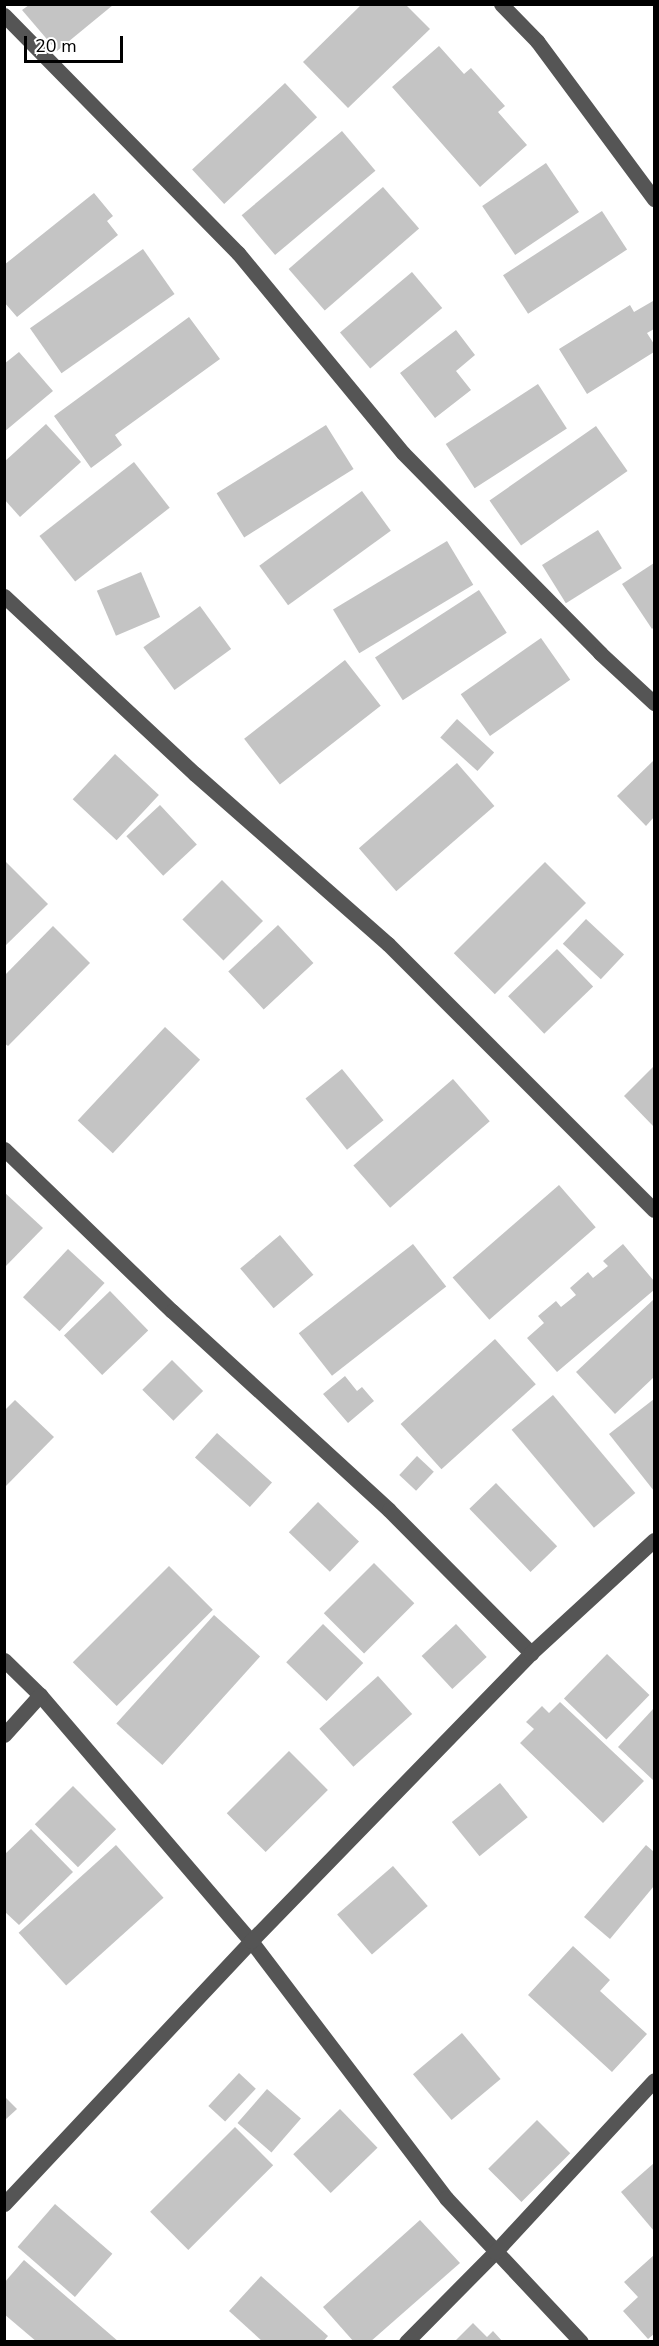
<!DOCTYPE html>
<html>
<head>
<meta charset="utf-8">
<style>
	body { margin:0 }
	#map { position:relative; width:659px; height:2346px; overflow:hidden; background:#fff; font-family:"Nunito Sans",sans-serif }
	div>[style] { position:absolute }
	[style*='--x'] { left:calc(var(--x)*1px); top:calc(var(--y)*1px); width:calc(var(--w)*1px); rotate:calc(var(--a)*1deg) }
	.building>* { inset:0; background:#c4c4c4; transform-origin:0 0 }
	.minor>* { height:15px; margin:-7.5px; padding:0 7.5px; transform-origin:7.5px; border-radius:7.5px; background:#555 }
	span { translate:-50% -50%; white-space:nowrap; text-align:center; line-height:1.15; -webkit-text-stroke:4.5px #fff; paint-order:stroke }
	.frame { position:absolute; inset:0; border:6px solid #000; pointer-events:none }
	.scale { position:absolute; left:24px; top:36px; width:99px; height:27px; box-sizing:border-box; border:3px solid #000; border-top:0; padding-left:8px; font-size:18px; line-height:21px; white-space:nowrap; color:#000; -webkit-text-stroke:4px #fff; paint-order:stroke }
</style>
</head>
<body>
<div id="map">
	<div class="building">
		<div style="clip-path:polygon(362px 4px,405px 4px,430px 29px,348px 108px,303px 62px)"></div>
		<div style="clip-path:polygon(29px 5px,113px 5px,57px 51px,22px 10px)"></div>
		<div style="clip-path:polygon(439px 46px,464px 74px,471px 68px,505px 106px,498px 112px,527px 145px,480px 187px,392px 87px)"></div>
		<div style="left:285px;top:83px;width:47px;height:127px;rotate:47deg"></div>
		<div style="left:342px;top:131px;width:52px;height:131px;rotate:50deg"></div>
		<div style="left:546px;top:163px;width:59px;height:77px;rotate:56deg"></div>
		<div style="left:383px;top:187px;width:55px;height:125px;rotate:49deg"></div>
		<div style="clip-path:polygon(94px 193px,113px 216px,107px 221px,118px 235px,17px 317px,4px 302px,4px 265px)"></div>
		<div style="left:602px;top:211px;width:46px;height:118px;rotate:57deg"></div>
		<div style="left:143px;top:249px;width:55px;height:138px;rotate:55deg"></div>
		<div style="left:412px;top:272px;width:47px;height:94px;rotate:50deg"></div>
		<div style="clip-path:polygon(653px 301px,654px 329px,647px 333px,654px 344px,654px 352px,587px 394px,559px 349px,630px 305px,634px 312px)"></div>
		<div style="clip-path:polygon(189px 317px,220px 359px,115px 435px,122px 445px,91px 468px,54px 416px)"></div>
		<div style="clip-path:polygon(456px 330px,475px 355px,456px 371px,471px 390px,435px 418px,400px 373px)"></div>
		<div style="clip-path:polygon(19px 352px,53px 391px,4px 432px,4px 364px)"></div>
		<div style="left:538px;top:384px;width:53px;height:110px;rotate:57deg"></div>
		<div style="clip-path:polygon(46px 424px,81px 462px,20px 517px,4px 499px,4px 462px)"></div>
		<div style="left:326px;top:425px;width:52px;height:129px;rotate:58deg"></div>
		<div style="left:596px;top:426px;width:55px;height:130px;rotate:55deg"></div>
		<div style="left:134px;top:462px;width:58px;height:120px;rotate:52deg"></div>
		<div style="left:362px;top:491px;width:49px;height:127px;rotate:54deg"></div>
		<div style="left:598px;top:530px;width:45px;height:66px;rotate:58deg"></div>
		<div style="left:447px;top:541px;width:51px;height:133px;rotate:59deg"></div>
		<div style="clip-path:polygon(654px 563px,654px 627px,652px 629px,622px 584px)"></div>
		<div style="left:141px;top:572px;width:49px;height:48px;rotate:67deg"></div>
		<div style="left:479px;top:590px;width:51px;height:124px;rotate:57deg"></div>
		<div style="left:200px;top:606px;width:53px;height:70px;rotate:54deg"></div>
		<div style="left:541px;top:638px;width:51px;height:98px;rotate:55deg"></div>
		<div style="left:345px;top:660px;width:58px;height:128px;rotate:52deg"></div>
		<div style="left:457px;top:719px;width:50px;height:25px;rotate:42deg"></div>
		<div style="left:115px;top:754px;width:60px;height:62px;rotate:43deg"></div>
		<div style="clip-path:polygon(654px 760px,654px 817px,646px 826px,617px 796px)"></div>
		<div style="left:457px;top:763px;width:57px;height:130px;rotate:49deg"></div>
		<div style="left:160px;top:805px;width:54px;height:46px;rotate:47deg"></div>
		<div style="clip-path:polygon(6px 862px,48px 904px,4px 947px,4px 863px)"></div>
		<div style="left:545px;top:862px;width:58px;height:129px;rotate:45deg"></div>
		<div style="left:222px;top:880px;width:58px;height:56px;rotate:45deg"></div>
		<div style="left:586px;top:919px;width:52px;height:34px;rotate:43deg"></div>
		<div style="left:278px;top:925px;width:52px;height:68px;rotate:47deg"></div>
		<div style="clip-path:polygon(53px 926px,90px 963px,8px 1046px,4px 1043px,4px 976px)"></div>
		<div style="left:557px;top:949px;width:52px;height:68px;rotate:46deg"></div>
		<div style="left:165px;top:1027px;width:48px;height:128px;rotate:43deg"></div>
		<div style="clip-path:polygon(654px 1066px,654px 1127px,624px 1096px)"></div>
		<div style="left:342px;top:1069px;width:66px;height:47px;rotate:51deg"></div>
		<div style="left:453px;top:1079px;width:56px;height:132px;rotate:49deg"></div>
		<div style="left:559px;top:1185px;width:56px;height:141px;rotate:49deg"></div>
		<div style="clip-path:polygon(4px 1192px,43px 1228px,4px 1268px)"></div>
		<div style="left:280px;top:1235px;width:52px;height:52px;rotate:50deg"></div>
		<div style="left:413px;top:1244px;width:54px;height:145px;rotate:52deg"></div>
		<div style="clip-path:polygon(623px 1244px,654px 1281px,654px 1290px,557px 1372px,527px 1338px,544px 1323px,538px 1316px,556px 1301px,561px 1307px,576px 1295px,570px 1288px,588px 1272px,593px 1278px,608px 1266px,603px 1261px)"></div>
		<div style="left:68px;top:1249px;width:50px;height:66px;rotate:43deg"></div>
		<div style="left:110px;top:1291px;width:55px;height:64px;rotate:46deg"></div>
		<div style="clip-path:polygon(654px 1299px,654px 1377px,615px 1414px,576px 1372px)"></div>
		<div style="left:495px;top:1339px;width:61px;height:127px;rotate:48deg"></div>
		<div style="left:172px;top:1360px;width:44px;height:42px;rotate:45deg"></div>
		<div style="clip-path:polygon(345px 1376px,357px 1391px,362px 1387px,374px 1401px,348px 1423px,323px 1394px)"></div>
		<div style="left:553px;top:1395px;width:128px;height:54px;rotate:50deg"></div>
		<div style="clip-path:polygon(654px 1399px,654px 1491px,609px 1434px)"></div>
		<div style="clip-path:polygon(15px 1400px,54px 1437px,4px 1488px,4px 1411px)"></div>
		<div style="left:217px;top:1433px;width:74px;height:33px;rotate:42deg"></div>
		<div style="left:417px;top:1456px;width:23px;height:26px;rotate:43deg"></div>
		<div style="left:496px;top:1483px;width:88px;height:37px;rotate:46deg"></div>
		<div style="left:318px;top:1502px;width:57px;height:42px;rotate:44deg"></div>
		<div style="left:374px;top:1563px;width:57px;height:71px;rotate:45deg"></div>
		<div style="left:169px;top:1566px;width:62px;height:136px;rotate:45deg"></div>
		<div style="left:214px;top:1615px;width:62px;height:146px;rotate:42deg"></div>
		<div style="left:323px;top:1624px;width:56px;height:53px;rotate:44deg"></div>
		<div style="left:456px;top:1624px;width:45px;height:47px;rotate:47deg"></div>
		<div style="left:607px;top:1654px;width:59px;height:62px;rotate:44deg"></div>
		<div style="left:378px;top:1676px;width:51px;height:79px;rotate:48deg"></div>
		<div style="clip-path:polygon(560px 1702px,644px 1781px,603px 1823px,520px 1743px,534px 1729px,526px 1722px,542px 1706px,549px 1713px)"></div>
		<div style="clip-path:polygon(654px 1708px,654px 1781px,618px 1747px)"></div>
		<div style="left:289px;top:1751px;width:55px;height:88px;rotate:45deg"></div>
		<div style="left:500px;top:1783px;width:44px;height:62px;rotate:51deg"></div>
		<div style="left:73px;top:1786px;width:61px;height:54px;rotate:45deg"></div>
		<div style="clip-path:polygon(31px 1829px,73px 1872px,19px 1925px,4px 1911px,4px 1855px)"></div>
		<div style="left:116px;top:1845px;width:71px;height:131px;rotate:48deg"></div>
		<div style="clip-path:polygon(646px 1845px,654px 1852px,654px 1886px,610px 1939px,584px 1917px)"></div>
		<div style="left:393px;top:1866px;width:53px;height:74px;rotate:49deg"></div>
		<div style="clip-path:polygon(573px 1946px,610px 1980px,600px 1991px,647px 2034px,612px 2072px,528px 1995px)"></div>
		<div style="left:462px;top:2033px;width:60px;height:64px;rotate:50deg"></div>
		<div style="left:239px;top:2073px;width:23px;height:45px;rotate:43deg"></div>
		<div style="left:267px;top:2089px;width:45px;height:45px;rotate:41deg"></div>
		<div style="clip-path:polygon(5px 2097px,17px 2109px,5px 2120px)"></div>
		<div style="left:340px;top:2109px;width:54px;height:65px;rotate:46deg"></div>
		<div style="left:537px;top:2120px;width:47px;height:69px;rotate:45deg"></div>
		<div style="left:235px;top:2127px;width:54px;height:120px;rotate:45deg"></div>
		<div style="clip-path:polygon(654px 2163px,654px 2231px,621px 2192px)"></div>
		<div style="left:55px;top:2204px;width:76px;height:57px;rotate:41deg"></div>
		<div style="clip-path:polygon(420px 2220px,460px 2263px,370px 2342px,354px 2342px,323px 2307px)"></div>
		<div style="clip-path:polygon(654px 2255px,654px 2334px,648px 2339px,623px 2311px,638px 2297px,624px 2282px)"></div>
		<div style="clip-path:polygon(24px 2260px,119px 2342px,37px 2342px,4px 2314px,4px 2283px)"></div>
		<div style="clip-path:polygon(261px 2276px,328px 2336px,323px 2342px,263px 2342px,229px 2311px)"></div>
		<div style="clip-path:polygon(473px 2323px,487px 2337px,493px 2331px,503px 2342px,454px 2342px)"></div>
	</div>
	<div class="minor">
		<div style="--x:501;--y:4;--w:52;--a:45.8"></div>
		<div style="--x:537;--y:41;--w:197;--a:53.5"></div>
		<div style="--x:4;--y:15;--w:334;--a:45.5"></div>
		<div style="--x:238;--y:253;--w:259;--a:50.5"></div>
		<div style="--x:403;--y:453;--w:281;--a:45.4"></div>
		<div style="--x:600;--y:653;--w:74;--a:42.8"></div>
		<div style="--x:4;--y:596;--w:261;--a:43"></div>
		<div style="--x:195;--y:774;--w:257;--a:41.4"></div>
		<div style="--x:388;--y:944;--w:376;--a:45"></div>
		<div style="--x:4;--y:1149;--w:233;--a:44"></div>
		<div style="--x:172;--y:1311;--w:294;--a:42.5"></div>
		<div style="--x:389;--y:1510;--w:202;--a:45.2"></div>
		<div style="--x:4;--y:1660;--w:50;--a:44.2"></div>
		<div style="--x:40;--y:1695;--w:324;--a:49.4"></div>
		<div style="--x:251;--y:1941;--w:323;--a:52.8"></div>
		<div style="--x:446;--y:2198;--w:197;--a:46.8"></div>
		<div style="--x:4;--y:1735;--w:54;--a:-48"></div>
		<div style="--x:4;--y:2204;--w:361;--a:-46.8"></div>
		<div style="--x:251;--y:1941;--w:402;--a:-45.8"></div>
		<div style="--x:531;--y:1653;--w:167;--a:-42.6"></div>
		<div style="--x:406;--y:2342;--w:127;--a:-45.3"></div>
		<div style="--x:495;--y:2252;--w:234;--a:-47.2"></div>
	</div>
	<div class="frame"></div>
	<div class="scale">20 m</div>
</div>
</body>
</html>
